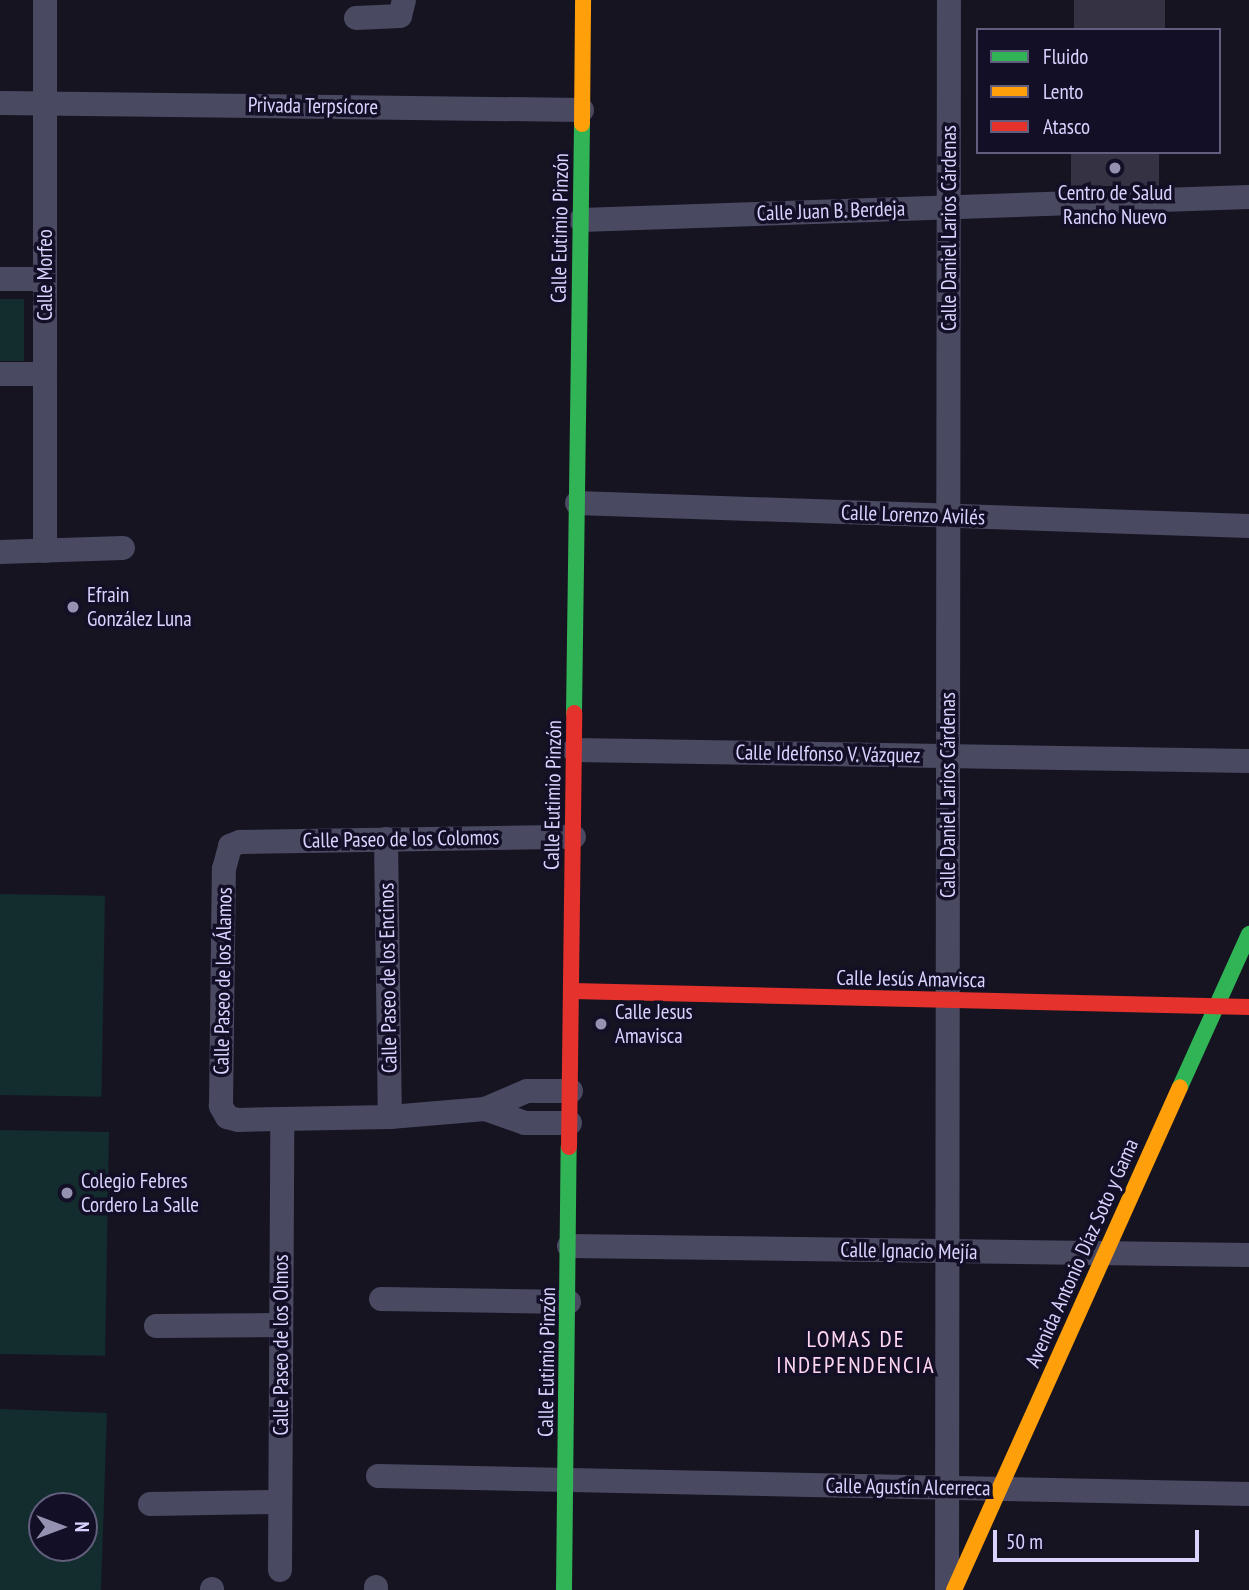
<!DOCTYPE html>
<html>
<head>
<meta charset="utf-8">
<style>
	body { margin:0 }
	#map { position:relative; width:1249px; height:1590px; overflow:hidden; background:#161421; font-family:"PT Sans Narrow",sans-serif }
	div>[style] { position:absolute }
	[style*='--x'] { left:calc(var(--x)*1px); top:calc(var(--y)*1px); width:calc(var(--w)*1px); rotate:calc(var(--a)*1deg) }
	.green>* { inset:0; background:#132c2d; transform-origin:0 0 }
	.building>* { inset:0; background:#343243; transform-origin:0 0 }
	.street>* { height:24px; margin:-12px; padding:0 12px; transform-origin:12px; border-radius:12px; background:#4a4962 }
	.fast>* { height:16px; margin:-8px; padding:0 8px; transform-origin:8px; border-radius:8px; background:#30b455 }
	.slow>* { height:16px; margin:-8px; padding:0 8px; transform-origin:8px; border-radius:8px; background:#ff9f0a }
	.jam>* { height:16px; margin:-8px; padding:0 8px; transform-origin:8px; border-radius:8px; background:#e5322d }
	.dots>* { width:19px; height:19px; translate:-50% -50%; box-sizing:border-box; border:4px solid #130f26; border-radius:50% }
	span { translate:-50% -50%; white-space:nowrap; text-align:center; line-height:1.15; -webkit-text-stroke:7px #130f26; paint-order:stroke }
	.street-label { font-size:21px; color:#d9d4ff }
	.poi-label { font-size:21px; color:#d9d4ff }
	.left { translate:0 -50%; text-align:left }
	.neighbourhood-label { font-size:23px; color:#ffd6f0; letter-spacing:2px }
	.legend { position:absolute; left:976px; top:28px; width:245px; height:126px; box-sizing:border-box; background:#130f26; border:2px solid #625e7d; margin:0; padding:9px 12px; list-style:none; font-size:21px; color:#d9d4ff }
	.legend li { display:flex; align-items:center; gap:14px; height:35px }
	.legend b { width:35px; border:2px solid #625e7d }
	.north { position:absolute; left:28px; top:1492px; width:70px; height:70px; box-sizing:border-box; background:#130f26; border:2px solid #625e7d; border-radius:50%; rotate:90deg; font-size:19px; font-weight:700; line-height:28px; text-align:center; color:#d9d4ff }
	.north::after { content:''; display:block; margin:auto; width:24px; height:32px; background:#9591b1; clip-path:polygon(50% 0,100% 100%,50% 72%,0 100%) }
	.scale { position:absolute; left:993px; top:1530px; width:206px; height:32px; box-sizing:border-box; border:4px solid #d9d4ff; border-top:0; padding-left:9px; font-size:21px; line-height:24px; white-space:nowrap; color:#d9d4ff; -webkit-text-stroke:5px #130f26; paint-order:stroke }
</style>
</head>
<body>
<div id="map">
	<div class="green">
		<div style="left:0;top:299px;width:24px;height:62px"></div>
		<div style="left:0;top:894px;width:105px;height:201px;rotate:1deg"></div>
		<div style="left:0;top:1130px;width:109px;height:224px;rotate:1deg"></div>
		<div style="clip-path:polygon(evenodd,0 1409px,107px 1413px,101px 1590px,0 1590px,0 1409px,84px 1506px,84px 1548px,42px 1548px,42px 1506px,84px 1506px)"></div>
	</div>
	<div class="building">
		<div style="left:1074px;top:0;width:91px;height:30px"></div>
		<div style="left:1071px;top:152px;width:88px;height:34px"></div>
	</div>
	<div class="street">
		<div style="--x:45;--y:0;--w:551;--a:90"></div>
		<div style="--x:356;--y:18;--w:44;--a:-2.6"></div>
		<div style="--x:400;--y:16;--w:16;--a:-76"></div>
		<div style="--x:0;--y:103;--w:582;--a:0.69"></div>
		<div style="--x:581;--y:220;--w:668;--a:-1.97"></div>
		<div style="--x:0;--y:279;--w:45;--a:0"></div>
		<div style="--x:0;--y:374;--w:45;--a:0"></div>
		<div style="--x:577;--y:503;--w:672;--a:1.96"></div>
		<div style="--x:0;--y:552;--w:123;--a:-1.9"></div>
		<div style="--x:574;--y:750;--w:675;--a:0.93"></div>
		<div style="--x:386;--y:839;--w:278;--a:89.2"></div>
		<div style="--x:571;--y:1091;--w:44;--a:180"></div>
		<div style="--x:527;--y:1091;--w:46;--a:156.8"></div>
		<div style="--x:485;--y:1109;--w:95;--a:175.2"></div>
		<div style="--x:390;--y:1117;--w:152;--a:178.9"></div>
		<div style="--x:238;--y:1120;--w:11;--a:-165"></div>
		<div style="--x:227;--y:1117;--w:13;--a:-119"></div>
		<div style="--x:221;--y:1106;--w:237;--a:-89.3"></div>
		<div style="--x:224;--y:869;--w:24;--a:-75"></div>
		<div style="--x:230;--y:846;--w:11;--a:-22"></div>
		<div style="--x:240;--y:842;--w:334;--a:-0.9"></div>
		<div style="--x:485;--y:1109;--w:42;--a:19.3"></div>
		<div style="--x:525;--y:1123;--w:45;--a:0"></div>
		<div style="--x:569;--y:1246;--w:680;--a:0.76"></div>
		<div style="--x:381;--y:1299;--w:188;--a:0.9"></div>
		<div style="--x:156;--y:1326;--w:125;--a:-0.5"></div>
		<div style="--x:378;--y:1476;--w:871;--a:1.18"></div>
		<div style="--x:150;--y:1504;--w:130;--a:-0.9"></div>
		<div style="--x:280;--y:1570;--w:450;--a:-89.7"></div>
		<div style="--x:376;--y:1587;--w:3;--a:90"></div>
		<div style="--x:212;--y:1589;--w:1;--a:90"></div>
		<div style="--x:947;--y:1590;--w:1590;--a:-89.93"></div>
	</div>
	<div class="fast">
		<div style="--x:574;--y:713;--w:589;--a:-89.22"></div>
		<div style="--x:1180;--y:1087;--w:168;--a:-65.7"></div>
		<div style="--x:564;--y:1590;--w:443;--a:-89.4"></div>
	</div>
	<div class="slow">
		<div style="--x:582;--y:124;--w:124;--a:-89.5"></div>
		<div style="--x:954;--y:1590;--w:551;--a:-65.81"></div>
	</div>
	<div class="jam">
		<div style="--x:572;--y:991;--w:677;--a:1.35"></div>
		<div style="--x:569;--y:1147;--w:434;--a:-89.3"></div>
	</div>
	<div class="dots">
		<div style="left:1115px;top:168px;background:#9591b1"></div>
		<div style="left:73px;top:607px;background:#9591b1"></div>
		<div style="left:601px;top:1024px;background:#9591b1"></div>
		<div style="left:67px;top:1193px;background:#9591b1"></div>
	</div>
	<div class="street-label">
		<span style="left:313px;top:106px;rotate:1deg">Privada Terpsícore</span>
		<span style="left:831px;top:211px;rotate:-2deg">Calle Juan B. Berdeja</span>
		<span style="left:560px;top:228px;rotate:-89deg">Calle Eutimio Pinzón</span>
		<span style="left:949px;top:228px;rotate:-90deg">Calle Daniel Larios Cárdenas</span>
		<span style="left:45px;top:275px;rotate:-90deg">Calle Morfeo</span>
		<span style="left:913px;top:515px;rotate:2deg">Calle Lorenzo Avilés</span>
		<span style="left:828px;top:754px;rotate:1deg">Calle Idelfonso V. Vázquez</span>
		<span style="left:553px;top:795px;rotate:-89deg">Calle Eutimio Pinzón</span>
		<span style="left:948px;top:795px;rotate:-90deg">Calle Daniel Larios Cárdenas</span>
		<span style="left:401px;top:839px;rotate:-1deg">Calle Paseo de los Colomos</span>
		<span style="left:388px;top:978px;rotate:-91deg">Calle Paseo de los Encinos</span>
		<span style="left:911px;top:979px;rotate:1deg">Calle Jesús Amavisca</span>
		<span style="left:223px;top:981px;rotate:-89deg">Calle Paseo de los Álamos</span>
		<span style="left:909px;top:1251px;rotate:1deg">Calle Ignacio Mejía</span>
		<span style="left:1082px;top:1253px;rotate:-66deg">Avenida Antonio Díaz Soto y Gama</span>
		<span style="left:281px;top:1345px;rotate:-90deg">Calle Paseo de los Olmos</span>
		<span style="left:547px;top:1362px;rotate:-89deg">Calle Eutimio Pinzón</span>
		<span style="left:908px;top:1487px;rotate:1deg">Calle Agustín Alcerreca</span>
	</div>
	<div class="poi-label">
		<span style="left:1115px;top:205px">Centro de Salud<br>Rancho Nuevo</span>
		<span class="left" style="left:87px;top:607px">Efrain<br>González Luna</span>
		<span class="left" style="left:615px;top:1024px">Calle Jesus<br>Amavisca</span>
		<span class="left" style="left:81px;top:1193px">Colegio Febres<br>Cordero La Salle</span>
	</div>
	<div class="neighbourhood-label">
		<span style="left:856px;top:1352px">LOMAS DE<br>INDEPENDENCIA</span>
	</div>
	<ul class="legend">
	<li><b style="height:9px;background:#30b455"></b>Fluido</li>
	<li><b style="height:9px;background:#ff9f0a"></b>Lento</li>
	<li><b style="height:9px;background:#e5322d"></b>Atasco</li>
	</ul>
	<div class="north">N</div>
	<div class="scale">50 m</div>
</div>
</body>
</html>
